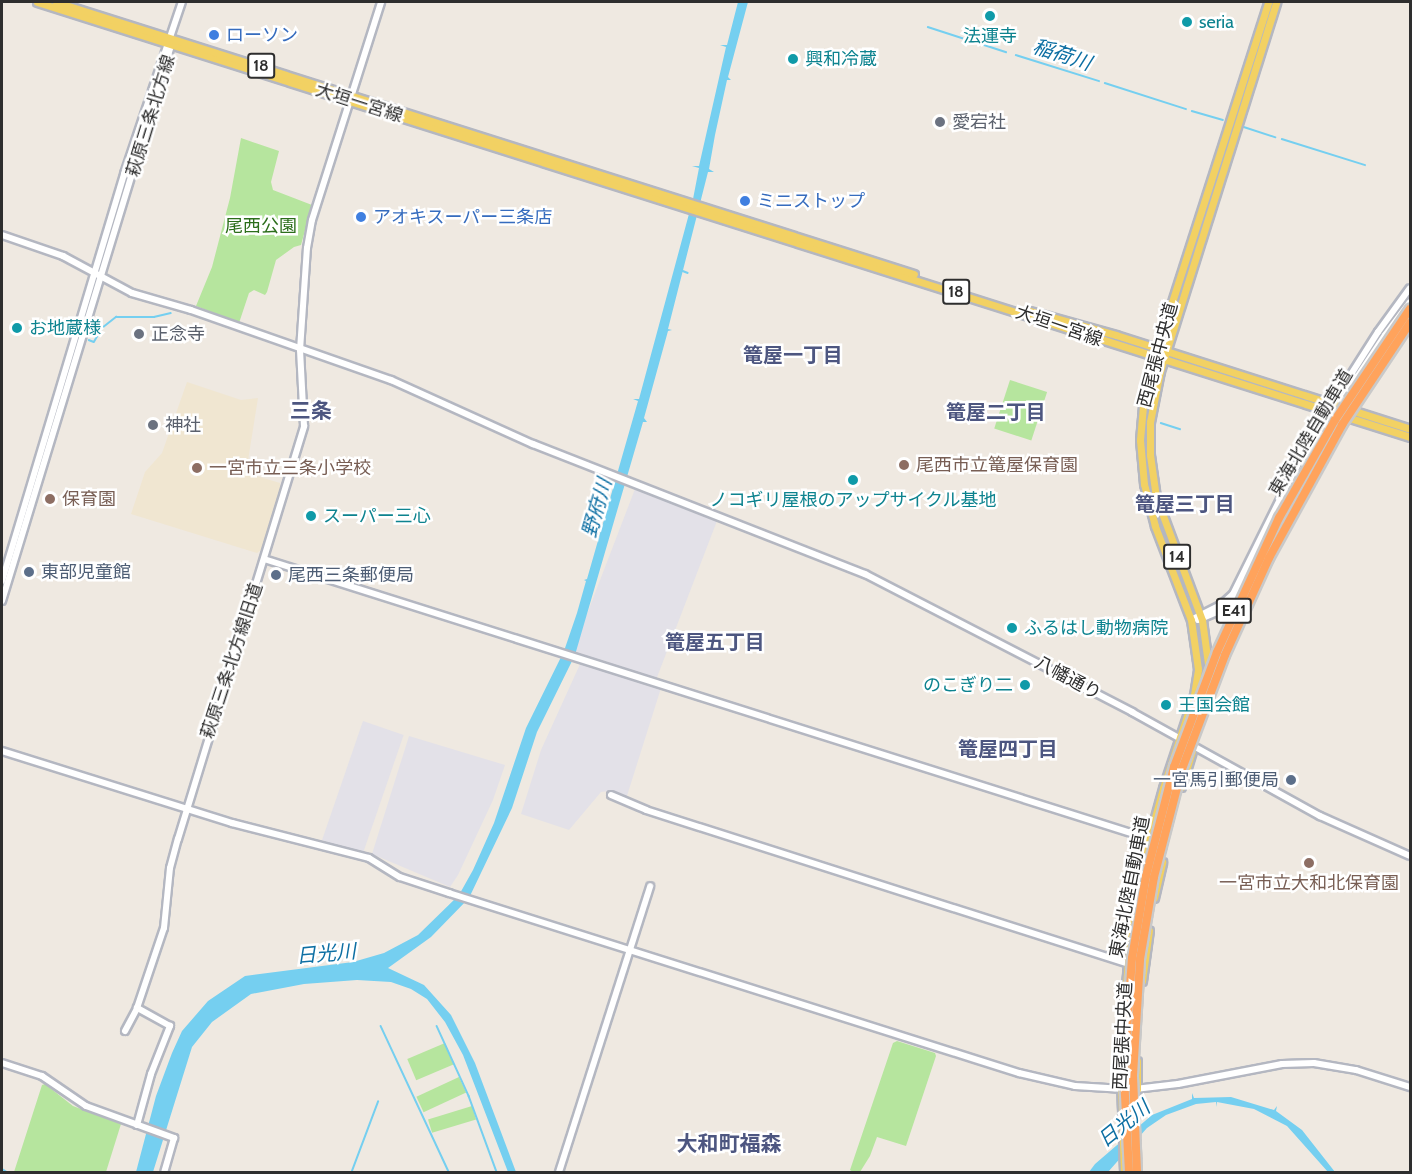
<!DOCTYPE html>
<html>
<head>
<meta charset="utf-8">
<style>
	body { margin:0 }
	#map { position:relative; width:1412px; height:1174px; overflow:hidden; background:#efe9e1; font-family:Cabin,"Noto Sans JP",sans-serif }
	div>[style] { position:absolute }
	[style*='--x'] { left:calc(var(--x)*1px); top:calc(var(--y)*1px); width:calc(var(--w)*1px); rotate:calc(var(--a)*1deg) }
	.industrial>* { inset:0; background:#e3e1e8; transform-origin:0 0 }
	.education>* { inset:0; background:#f0e6d1 }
	.green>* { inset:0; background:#b6e59e; transform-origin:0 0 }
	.water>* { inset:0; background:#75cff0 }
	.stream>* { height:1.5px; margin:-0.75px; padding:0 0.75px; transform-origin:0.75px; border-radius:0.75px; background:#75cff0 }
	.roads { filter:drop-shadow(2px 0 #b4b7c1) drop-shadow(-2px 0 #b4b7c1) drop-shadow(0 2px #b4b7c1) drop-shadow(0 -2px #b4b7c1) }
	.secondary>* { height:6px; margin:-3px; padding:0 3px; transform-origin:3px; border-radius:3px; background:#fff }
	.primary>* { height:7px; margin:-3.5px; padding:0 3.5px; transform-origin:3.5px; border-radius:3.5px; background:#f2d163 }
	.bridges { filter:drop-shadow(2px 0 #c9c9c9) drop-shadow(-2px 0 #c9c9c9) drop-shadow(0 2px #c9c9c9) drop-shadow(0 -2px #c9c9c9) }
	.highway-bridge>* { height:8px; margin:-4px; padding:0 4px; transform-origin:4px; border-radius:4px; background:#ffa35c }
	.dots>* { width:16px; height:16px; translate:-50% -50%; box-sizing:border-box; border:3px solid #fff; border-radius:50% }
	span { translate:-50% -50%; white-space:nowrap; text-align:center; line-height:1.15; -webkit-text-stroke:5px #fff; paint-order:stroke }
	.shield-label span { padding:2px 4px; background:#fff; border:2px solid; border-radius:4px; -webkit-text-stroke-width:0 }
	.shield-label { font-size:16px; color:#2e2e2e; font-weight:700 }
	.culture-label { font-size:18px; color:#0d838f }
	.left { translate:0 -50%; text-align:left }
	.right { translate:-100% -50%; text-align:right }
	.shop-label { font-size:18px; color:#366cbe }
	.street-label { font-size:18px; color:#2e2e2e }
	.worship-label { font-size:18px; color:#5b616d }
	.park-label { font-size:18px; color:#2c6e1b }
	.education-label { font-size:18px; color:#785e54 }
	.service-label { font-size:18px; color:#4e5e75 }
	.water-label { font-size:20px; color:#0d6fa3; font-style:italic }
	.neighbourhood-label { font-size:20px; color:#4d5680; font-weight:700 }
	.quarter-label { font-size:21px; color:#4d5680; font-weight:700 }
	.frame { position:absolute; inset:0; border:3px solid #2e2e2e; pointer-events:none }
</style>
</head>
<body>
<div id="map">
	<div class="industrial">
		<div style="left:635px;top:489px;width:88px;height:175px;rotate:21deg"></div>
		<div style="clip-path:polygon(581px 662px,661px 688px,626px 799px,610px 791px,601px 792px,569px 830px,521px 814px,541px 750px)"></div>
		<div style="left:363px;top:721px;width:43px;height:126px;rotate:19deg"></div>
		<div style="clip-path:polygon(409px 736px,505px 765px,493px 800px,458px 875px,450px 887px,372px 854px)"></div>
	</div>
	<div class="education">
		<div style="clip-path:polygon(187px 382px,241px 400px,258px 398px,246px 473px,280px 483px,280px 489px,261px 550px,257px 553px,131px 514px,145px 472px,162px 453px)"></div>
	</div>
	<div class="green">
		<div style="clip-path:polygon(241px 138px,279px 151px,271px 182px,273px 190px,312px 205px,301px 245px,294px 247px,276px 260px,267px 292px,265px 295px,254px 290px,249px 293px,239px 323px,196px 306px,212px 267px,230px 198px)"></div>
		<div style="left:1010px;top:380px;width:39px;height:51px;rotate:18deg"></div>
		<div style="clip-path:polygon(897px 1041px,935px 1053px,936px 1056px,906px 1146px,877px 1137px,870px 1156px,860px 1172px,853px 1172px,850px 1170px,893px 1043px)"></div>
		<div style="left:445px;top:1043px;width:23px;height:41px;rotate:67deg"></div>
		<div style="left:459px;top:1077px;width:17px;height:47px;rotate:65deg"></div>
		<div style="clip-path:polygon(45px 1084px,73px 1106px,121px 1124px,106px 1172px,14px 1172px,42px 1085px)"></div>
		<div style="left:472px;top:1106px;width:14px;height:46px;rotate:73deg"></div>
	</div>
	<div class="water">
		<div style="clip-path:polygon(738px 2px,748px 2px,728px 77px,731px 80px,727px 80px,715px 135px,709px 169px,714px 172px,708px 172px,668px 329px,672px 330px,668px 331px,644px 418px,647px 422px,643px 422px,575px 655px,537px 732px,512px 808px,469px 898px,431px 937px,388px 968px,424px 985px,451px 1015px,475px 1063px,516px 1172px,508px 1172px,463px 1055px,445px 1022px,427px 999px,411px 989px,391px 982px,357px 980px,304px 984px,251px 994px,212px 1022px,192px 1047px,153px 1172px,136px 1172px,156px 1096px,172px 1053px,182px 1031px,208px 1001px,245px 976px,353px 962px,384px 953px,418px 935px,459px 895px,473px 870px,494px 823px,526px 728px,564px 651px,577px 613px,586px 581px,584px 580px,587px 579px,638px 401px,633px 399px,639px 399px,693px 199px,699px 168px,692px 166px,699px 166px,726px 47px,720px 45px,727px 45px)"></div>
		<div style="clip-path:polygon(1192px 1093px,1194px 1098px,1231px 1097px,1274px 1110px,1277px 1106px,1276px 1111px,1302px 1130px,1335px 1172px,1328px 1172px,1287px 1126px,1254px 1109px,1217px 1102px,1217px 1107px,1216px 1102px,1196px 1104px,1166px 1115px,1147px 1128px,1108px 1172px,1089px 1172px,1095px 1164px,1152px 1115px,1192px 1099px)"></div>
	</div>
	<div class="stream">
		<div style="--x:928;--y:27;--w:36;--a:18"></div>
		<div style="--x:969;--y:40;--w:39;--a:18"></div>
		<div style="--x:1016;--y:55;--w:87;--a:17.4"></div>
		<div style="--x:1105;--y:83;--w:85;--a:17.8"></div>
		<div style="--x:1192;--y:111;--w:32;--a:16"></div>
		<div style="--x:1244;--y:127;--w:33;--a:18"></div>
		<div style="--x:1282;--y:139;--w:87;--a:17.4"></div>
		<div style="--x:683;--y:271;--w:5;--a:22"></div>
		<div style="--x:89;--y:340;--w:5;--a:22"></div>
		<div style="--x:94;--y:342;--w:16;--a:-60"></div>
		<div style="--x:102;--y:328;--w:18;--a:-38"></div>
		<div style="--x:116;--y:317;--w:38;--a:0"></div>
		<div style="--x:154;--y:317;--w:17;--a:-13"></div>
		<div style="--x:1161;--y:423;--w:20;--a:18"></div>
		<div style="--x:381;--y:1026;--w:161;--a:65"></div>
		<div style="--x:437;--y:1026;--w:77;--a:65.4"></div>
		<div style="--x:469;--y:1096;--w:81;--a:69.8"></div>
		<div style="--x:2;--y:1169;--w:6;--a:31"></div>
		<div style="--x:352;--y:1171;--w:74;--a:-69.4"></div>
	</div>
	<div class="roads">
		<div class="secondary">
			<div style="--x:2;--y:235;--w:65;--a:19"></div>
			<div style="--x:63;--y:256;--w:78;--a:28.2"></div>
			<div style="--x:132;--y:293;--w:61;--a:16.1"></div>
			<div style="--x:191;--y:310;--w:212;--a:19.3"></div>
			<div style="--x:391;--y:380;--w:156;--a:24.3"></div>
			<div style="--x:533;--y:444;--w:357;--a:21.4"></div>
			<div style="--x:865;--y:574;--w:301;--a:27.3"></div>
			<div style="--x:1132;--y:712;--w:215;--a:29"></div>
			<div style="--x:1320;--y:816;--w:98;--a:24"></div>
			<div style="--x:1293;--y:487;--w:93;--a:-60.9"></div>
			<div style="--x:1338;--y:406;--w:85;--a:-56.5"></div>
			<div style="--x:1385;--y:335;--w:41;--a:-52.9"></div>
			<div style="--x:264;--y:559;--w:932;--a:17.54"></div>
			<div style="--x:2;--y:581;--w:425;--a:-73.3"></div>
			<div style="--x:124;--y:174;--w:182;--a:-71.4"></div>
			<div style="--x:2;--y:601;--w:584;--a:-73.08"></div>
			<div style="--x:1191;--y:620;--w:35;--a:-27"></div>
			<div style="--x:1222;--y:604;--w:15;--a:-42"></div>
			<div style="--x:1233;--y:594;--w:142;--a:-63.6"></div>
			<div style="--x:1296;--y:467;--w:63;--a:-60.6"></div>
			<div style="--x:1327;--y:412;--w:95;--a:-57.5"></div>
			<div style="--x:1378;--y:332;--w:54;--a:-54"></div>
			<div style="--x:1198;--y:620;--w:36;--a:-23"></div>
			<div style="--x:1231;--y:606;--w:29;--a:-61"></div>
			<div style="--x:2;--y:751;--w:241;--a:17.4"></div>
			<div style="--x:232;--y:823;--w:141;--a:14.3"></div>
			<div style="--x:369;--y:858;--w:36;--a:32"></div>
			<div style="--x:400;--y:877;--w:52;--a:18.1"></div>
			<div style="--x:449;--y:893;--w:598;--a:17.53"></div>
			<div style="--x:1019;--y:1073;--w:57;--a:13.1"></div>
			<div style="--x:1075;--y:1086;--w:49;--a:3.5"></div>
			<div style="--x:611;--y:795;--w:38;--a:23"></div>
			<div style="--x:646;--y:810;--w:510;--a:17.69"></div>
			<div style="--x:125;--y:1031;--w:26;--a:-62"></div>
			<div style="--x:137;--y:1008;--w:84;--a:-71.4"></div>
			<div style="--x:164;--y:928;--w:60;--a:-84.3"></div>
			<div style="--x:170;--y:868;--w:30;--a:-75"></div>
			<div style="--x:178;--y:839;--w:432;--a:-73"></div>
			<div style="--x:304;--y:426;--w:76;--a:-93"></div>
			<div style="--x:300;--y:350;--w:102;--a:-86.1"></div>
			<div style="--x:307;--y:248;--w:28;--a:-80"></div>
			<div style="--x:312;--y:220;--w:229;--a:-72.4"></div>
			<div style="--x:2;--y:1063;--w:42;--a:18"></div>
			<div style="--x:42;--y:1076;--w:53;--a:34.3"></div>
			<div style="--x:86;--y:1106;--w:94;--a:20"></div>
			<div style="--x:174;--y:1138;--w:35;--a:106"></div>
			<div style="--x:1135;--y:1089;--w:43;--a:-6.6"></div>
			<div style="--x:1178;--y:1084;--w:106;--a:-10.9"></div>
			<div style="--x:1282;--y:1064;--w:32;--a:-2"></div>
			<div style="--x:1314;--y:1063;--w:43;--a:9.5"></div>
			<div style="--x:1356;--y:1070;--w:57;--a:17.5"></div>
			<div style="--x:137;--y:1125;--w:53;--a:-74.6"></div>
			<div style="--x:151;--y:1074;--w:52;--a:-68.4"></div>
			<div style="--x:170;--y:1026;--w:38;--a:-151"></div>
			<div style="--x:559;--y:1172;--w:300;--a:-72.3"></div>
		</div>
		<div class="primary">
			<div style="--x:37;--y:2;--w:1440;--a:17.58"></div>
			<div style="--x:56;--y:2;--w:900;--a:17.59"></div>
			<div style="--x:1030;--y:311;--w:89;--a:15.6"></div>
			<div style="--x:1116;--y:335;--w:309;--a:17.7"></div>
			<div style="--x:1209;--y:671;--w:51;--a:-97.8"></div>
			<div style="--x:1202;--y:620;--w:131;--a:-110.5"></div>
			<div style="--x:1156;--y:497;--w:42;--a:-98.1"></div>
			<div style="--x:1150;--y:455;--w:33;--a:-90"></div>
			<div style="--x:1150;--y:422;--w:52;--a:-78.9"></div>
			<div style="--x:1160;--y:371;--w:387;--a:-72.5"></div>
			<div style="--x:1181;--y:787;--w:37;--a:-73"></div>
			<div style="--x:1154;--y:898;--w:37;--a:-77"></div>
			<div style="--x:1142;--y:981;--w:51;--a:-82.2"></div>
			<div style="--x:1137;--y:1089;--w:28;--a:-90"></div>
			<div style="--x:1124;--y:1172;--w:123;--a:-91.9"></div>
			<div style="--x:1120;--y:1049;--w:120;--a:-84.7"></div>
			<div style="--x:1131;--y:930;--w:93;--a:-78.8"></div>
			<div style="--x:1149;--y:839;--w:53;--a:-74.6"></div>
			<div style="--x:1163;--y:788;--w:98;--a:-71.6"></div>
			<div style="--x:1194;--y:695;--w:26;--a:-81"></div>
			<div style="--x:1198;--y:669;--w:49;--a:-98.1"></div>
			<div style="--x:1191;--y:620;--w:101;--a:-111"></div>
			<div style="--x:1155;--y:526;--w:43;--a:-104.7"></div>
			<div style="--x:1144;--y:484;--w:44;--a:-95.2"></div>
			<div style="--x:1140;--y:440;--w:37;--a:-85"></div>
			<div style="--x:1143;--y:403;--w:46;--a:-76.3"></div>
			<div style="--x:1154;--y:358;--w:374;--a:-72.2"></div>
		</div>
	</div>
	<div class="bridges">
		<div class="highway-bridge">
			<div style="--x:1129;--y:1172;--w:97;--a:-93"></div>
			<div style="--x:1124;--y:1075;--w:117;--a:-86.1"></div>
			<div style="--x:1132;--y:958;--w:83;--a:-80.3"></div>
			<div style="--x:1146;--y:876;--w:113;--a:-75.6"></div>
			<div style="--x:1174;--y:767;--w:123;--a:-69.5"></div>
			<div style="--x:1217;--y:652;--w:148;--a:-65.2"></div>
			<div style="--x:1279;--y:518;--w:113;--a:-60.3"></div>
			<div style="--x:1335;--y:420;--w:134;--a:-56"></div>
			<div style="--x:1137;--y:1172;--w:97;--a:-92.4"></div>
			<div style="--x:1133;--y:1075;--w:116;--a:-86.5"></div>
			<div style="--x:1140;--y:959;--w:83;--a:-80.3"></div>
			<div style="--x:1154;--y:877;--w:112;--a:-75.5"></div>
			<div style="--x:1182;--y:769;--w:122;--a:-69.3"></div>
			<div style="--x:1225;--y:655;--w:107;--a:-65.6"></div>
			<div style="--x:1269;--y:558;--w:152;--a:-61.2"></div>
			<div style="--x:1342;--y:425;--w:123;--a:-56.3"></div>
		</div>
	</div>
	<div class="dots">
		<div style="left:990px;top:16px;background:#0f9aa8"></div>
		<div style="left:1187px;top:22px;background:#0f9aa8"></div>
		<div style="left:214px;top:35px;background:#3f7fe0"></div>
		<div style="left:793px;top:59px;background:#0f9aa8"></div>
		<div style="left:940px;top:122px;background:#6b7280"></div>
		<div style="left:745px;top:201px;background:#3f7fe0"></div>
		<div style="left:361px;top:217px;background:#3f7fe0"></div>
		<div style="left:17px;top:328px;background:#0f9aa8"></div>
		<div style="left:139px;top:334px;background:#6b7280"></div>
		<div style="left:153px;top:425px;background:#6b7280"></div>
		<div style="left:904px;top:465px;background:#8d6e63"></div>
		<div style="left:197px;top:468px;background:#8d6e63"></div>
		<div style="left:853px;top:480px;background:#0f9aa8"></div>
		<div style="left:50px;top:499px;background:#8d6e63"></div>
		<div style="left:311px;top:516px;background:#0f9aa8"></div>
		<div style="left:29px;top:572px;background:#5c6f8a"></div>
		<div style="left:276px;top:575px;background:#5c6f8a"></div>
		<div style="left:1012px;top:628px;background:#0f9aa8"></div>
		<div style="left:1025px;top:685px;background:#0f9aa8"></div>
		<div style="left:1166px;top:705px;background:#0f9aa8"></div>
		<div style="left:1291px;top:780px;background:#5c6f8a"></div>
		<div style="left:1309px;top:863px;background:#8d6e63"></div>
	</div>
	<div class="shield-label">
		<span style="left:261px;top:66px">18</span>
		<span style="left:956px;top:292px">18</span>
		<span style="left:1177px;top:557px">14</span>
		<span style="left:1234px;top:611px">E41</span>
	</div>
	<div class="culture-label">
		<span class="left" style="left:1199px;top:22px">seria</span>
		<span style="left:990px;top:36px">法運寺</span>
		<span class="left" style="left:805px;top:59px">興和冷蔵</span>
		<span class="left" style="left:29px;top:328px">お地蔵様</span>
		<span style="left:853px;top:500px">ノコギリ屋根のアップサイクル基地</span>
		<span class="left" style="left:323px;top:516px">スーパー三心</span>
		<span class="left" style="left:1024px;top:628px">ふるはし動物病院</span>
		<span class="right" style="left:1013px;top:685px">のこぎり二</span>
		<span class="left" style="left:1178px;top:705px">王国会館</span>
	</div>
	<div class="shop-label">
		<span class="left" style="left:226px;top:35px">ローソン</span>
		<span class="left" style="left:757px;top:201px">ミニストップ</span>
		<span class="left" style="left:373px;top:217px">アオキスーパー三条店</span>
	</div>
	<div class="street-label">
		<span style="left:359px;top:103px;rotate:18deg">大垣一宮線</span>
		<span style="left:151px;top:116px;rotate:-73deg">萩原三条北方線</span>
		<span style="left:1059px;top:326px;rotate:19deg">大垣一宮線</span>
		<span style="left:1158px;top:355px;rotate:-75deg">西尾張中央道</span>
		<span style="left:1311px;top:433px;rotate:-59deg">東海北陸自動車道</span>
		<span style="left:232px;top:661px;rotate:-72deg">萩原三条北方線旧道</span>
		<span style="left:1068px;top:678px;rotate:28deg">八幡通り</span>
		<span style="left:1130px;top:887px;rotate:-79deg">東海北陸自動車道</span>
		<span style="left:1123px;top:1036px;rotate:-87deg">西尾張中央道</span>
	</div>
	<div class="worship-label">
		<span class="left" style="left:952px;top:122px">愛宕社</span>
		<span class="left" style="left:151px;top:334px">正念寺</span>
		<span class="left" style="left:165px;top:425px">神社</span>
	</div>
	<div class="park-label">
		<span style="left:261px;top:226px">尾西公園</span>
	</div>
	<div class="education-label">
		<span class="left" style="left:916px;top:465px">尾西市立篭屋保育園</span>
		<span class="left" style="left:209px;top:468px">一宮市立三条小学校</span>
		<span class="left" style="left:62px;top:499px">保育園</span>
		<span style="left:1309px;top:883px">一宮市立大和北保育園</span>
	</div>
	<div class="service-label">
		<span class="left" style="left:41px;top:572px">東部児童館</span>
		<span class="left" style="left:288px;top:575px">尾西三条郵便局</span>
		<span class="right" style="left:1279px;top:780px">一宮馬引郵便局</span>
	</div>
	<div class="water-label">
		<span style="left:1062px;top:55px;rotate:18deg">稲荷川</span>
		<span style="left:597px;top:508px;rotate:-74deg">野府川</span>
		<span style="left:326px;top:954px;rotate:-5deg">日光川</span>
		<span style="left:1124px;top:1124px;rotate:-39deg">日光川</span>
	</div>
	<div class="neighbourhood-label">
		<span style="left:793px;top:355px">篭屋一丁目</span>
		<span style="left:996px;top:412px">篭屋二丁目</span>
		<span style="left:1185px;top:504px">篭屋三丁目</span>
		<span style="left:715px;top:642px">篭屋五丁目</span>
		<span style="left:1008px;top:749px">篭屋四丁目</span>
	</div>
	<div class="quarter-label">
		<span style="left:311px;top:411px">三条</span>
		<span style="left:729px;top:1144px">大和町福森</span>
	</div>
	<div class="frame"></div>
</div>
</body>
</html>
